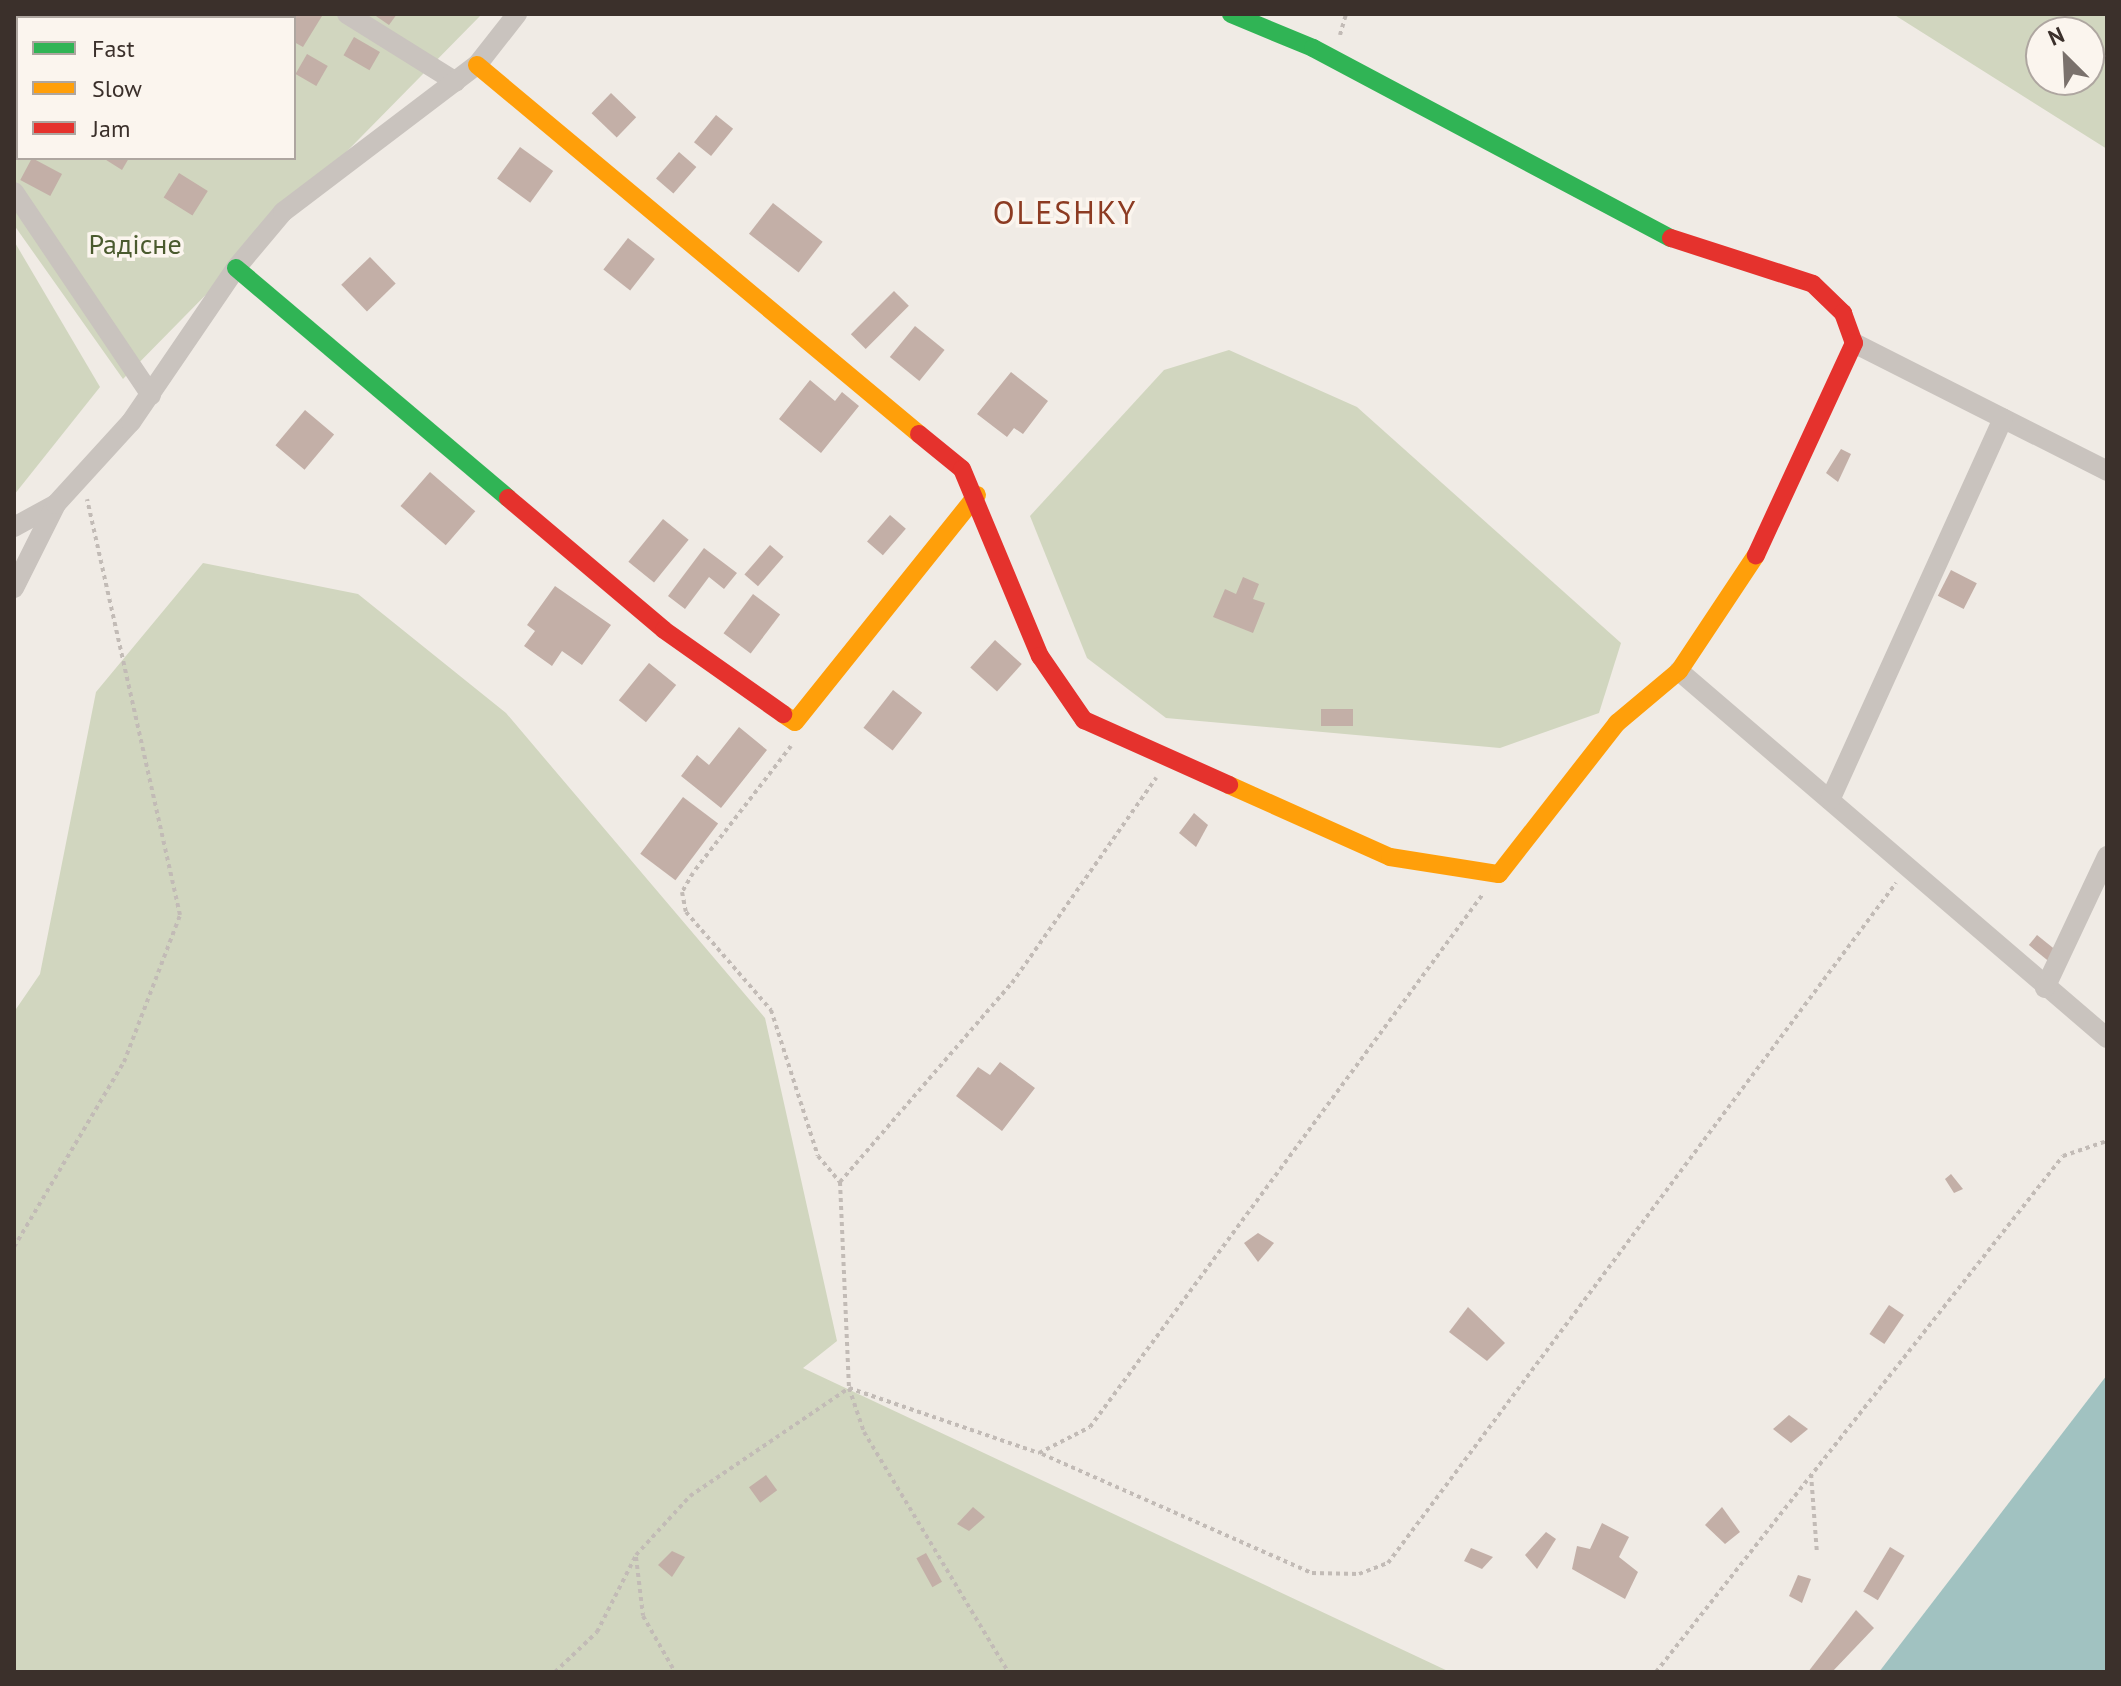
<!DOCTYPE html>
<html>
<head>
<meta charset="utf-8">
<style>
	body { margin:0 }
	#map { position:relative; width:2121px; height:1686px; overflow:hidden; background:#f0ebe5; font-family:"PT Sans",sans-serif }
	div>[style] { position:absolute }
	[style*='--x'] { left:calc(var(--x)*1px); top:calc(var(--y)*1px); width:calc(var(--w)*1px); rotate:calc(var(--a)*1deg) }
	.green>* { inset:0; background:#d1d6bf }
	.water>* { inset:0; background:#a1c2c1 }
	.building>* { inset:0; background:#c3afa7; transform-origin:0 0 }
	.path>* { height:4px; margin-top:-2px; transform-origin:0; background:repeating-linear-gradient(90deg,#c2bbb6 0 4px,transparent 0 8px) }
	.street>* { height:20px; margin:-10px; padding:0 10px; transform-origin:10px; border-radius:10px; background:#c9c3be }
	.fast>* { height:18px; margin:-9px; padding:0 9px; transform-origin:9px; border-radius:9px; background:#30b455 }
	.slow>* { height:18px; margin:-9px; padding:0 9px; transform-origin:9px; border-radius:9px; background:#ff9f0a }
	.jam>* { height:18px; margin:-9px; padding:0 9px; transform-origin:9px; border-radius:9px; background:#e5322d }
	span { translate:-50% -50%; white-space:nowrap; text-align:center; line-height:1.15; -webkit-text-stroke:7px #fbf5ee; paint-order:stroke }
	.park-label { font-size:28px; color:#4a5a2e }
	.quarter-label { font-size:32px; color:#8c3b22; letter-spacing:2px }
	.frame { position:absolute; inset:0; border:16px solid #3b302b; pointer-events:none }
	.legend { position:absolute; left:16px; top:16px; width:280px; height:144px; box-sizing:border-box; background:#fbf5ee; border:2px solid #aea6a0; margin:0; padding:10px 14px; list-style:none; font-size:24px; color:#3b302b }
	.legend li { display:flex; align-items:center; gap:16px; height:40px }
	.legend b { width:40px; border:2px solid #aea6a0 }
	.north { position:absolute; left:2025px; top:16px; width:80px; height:80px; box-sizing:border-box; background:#fbf5ee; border:2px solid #aea6a0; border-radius:50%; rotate:336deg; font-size:22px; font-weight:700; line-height:32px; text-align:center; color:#3b302b }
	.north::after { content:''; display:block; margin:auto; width:28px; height:36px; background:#7a716c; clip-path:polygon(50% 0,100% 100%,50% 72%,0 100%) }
</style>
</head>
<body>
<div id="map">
	<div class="green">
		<div style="clip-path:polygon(evenodd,14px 14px,482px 14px,123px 379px,14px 225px,14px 14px,18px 18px,294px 18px,294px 158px,18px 158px,18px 18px)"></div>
		<div style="clip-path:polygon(evenodd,1893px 14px,2107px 14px,2107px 149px,1893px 14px,2041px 32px,2089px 32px,2089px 80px,2041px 80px,2041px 32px)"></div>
		<div style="clip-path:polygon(14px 241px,100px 387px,14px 495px)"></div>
		<div style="clip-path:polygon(1229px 350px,1357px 407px,1621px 643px,1599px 713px,1500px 748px,1166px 718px,1087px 658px,1030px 516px,1164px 370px)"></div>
		<div style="clip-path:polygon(203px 563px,358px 594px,506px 713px,765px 1018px,837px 1341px,803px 1368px,1450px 1672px,14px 1672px,14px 1012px,40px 974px,96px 692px)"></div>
	</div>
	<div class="water">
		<div style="clip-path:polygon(2107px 1375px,2107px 1672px,1879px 1672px)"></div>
	</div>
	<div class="building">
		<div style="clip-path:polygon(288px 14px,322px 16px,303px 47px,294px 42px)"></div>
		<div style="clip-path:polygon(373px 14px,397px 14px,389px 25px)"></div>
		<div style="left:354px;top:37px;width:30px;height:21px;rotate:30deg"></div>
		<div style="left:307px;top:54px;width:24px;height:23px;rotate:30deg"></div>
		<div style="left:611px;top:93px;width:35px;height:28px;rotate:44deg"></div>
		<div style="left:716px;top:115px;width:22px;height:35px;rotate:39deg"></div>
		<div style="left:520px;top:147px;width:41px;height:39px;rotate:36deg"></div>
		<div style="left:679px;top:152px;width:23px;height:35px;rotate:41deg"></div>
		<div style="left:32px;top:158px;width:34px;height:25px;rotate:28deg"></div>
		<div style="clip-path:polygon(103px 158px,129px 158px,122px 170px)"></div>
		<div style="left:179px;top:173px;width:34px;height:29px;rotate:32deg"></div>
		<div style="left:773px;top:203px;width:63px;height:39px;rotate:38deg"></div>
		<div style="left:628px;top:238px;width:34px;height:40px;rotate:38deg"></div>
		<div style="left:370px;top:257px;width:37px;height:40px;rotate:46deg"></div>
		<div style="left:894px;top:291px;width:21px;height:61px;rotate:45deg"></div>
		<div style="left:915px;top:326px;width:38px;height:40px;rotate:39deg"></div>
		<div style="clip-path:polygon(1011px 372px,1048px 401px,1023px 434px,1014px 428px,1007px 437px,977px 414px)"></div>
		<div style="clip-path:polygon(810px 380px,835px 401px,842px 392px,859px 406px,821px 453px,779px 419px)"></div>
		<div style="left:305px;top:410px;width:38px;height:46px;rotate:40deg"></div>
		<div style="clip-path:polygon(1841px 449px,1851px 454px,1838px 482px,1826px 473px)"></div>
		<div style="left:430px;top:472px;width:60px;height:45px;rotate:41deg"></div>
		<div style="left:890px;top:515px;width:21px;height:35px;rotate:41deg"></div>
		<div style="left:663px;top:519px;width:33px;height:55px;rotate:39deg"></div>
		<div style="left:770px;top:545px;width:18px;height:39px;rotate:41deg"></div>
		<div style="clip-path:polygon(704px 548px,737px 573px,724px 589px,709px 577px,685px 609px,668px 596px)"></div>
		<div style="left:1951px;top:570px;width:29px;height:29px;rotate:27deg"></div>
		<div style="clip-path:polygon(1243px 577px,1259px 584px,1253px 599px,1265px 603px,1253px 633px,1213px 617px,1225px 589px,1236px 594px)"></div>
		<div style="clip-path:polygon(555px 586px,611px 625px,582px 665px,562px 651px,552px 666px,524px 646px,535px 631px,527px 625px)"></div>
		<div style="left:753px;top:594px;width:34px;height:49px;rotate:37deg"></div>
		<div style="left:995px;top:640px;width:36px;height:37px;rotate:42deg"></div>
		<div style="left:649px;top:663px;width:35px;height:48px;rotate:39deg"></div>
		<div style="left:893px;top:690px;width:37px;height:48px;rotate:38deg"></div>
		<div style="left:1321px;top:709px;width:32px;height:17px"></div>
		<div style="clip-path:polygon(739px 727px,767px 750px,721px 808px,681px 776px,697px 755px,709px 765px)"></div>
		<div style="left:683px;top:797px;width:44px;height:71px;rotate:37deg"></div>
		<div style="clip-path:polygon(1194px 813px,1208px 825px,1196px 847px,1179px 833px)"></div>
		<div style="left:2037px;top:935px;width:26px;height:13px;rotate:39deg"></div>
		<div style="clip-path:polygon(1000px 1062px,1035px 1088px,1002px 1131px,956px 1096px,978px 1067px,990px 1075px)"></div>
		<div style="clip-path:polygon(1951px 1174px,1963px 1189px,1954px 1193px,1945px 1179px)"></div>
		<div style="clip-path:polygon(1258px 1233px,1274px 1243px,1258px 1262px,1244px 1243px)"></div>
		<div style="left:1889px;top:1305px;width:18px;height:35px;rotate:34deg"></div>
		<div style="clip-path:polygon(1468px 1307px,1505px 1343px,1487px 1361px,1449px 1332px)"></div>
		<div style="clip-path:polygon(1789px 1415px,1808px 1429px,1791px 1443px,1773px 1429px)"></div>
		<div style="left:766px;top:1475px;width:19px;height:21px;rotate:54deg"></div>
		<div style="clip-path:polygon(973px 1507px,985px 1517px,969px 1531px,957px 1524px)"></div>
		<div style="clip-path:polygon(1722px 1507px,1740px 1532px,1725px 1544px,1705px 1525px)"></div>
		<div style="clip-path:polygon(1602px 1523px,1629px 1537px,1619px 1557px,1638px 1572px,1625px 1599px,1572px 1569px,1577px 1546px,1590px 1549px)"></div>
		<div style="clip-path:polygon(1546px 1532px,1556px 1539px,1537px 1569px,1525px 1555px)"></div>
		<div style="left:1890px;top:1547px;width:17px;height:52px;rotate:31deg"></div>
		<div style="clip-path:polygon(1471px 1548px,1493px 1557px,1482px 1569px,1464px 1561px)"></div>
		<div style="clip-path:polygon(672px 1551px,685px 1557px,672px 1577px,658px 1565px)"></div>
		<div style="left:926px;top:1553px;width:33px;height:11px;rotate:61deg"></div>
		<div style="clip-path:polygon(1798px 1575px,1811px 1579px,1802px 1603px,1789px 1596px)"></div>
		<div style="clip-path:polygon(1856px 1610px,1874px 1628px,1832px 1672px,1808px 1672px)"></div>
	</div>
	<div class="path">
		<div style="--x:1340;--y:35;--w:22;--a:-74"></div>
		<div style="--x:791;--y:746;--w:160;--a:127.7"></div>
		<div style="--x:693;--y:873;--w:22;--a:120"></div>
		<div style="--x:682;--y:892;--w:20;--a:79"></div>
		<div style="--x:686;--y:912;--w:130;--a:49.1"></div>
		<div style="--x:771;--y:1010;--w:153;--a:72.2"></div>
		<div style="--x:818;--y:1156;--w:34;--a:50"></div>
		<div style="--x:840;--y:1182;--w:206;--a:87.5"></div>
		<div style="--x:849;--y:1388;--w:46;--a:71.2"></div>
		<div style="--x:864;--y:1432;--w:280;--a:59"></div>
		<div style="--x:840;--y:1182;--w:263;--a:-49.2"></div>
		<div style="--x:1012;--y:983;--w:251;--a:-54.9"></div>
		<div style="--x:14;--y:1247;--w:215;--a:-59.3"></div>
		<div style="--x:124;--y:1062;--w:157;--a:-69.1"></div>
		<div style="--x:180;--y:915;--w:426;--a:-102.6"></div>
		<div style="--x:1042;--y:1454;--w:295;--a:23.8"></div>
		<div style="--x:1312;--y:1573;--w:47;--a:1.2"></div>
		<div style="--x:1359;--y:1574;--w:31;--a:-21"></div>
		<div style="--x:1388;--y:1563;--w:849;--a:-53.24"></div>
		<div style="--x:1811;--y:1474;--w:80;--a:85.7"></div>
		<div style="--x:636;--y:1557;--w:59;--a:83.2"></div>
		<div style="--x:643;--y:1616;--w:64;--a:60.3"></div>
		<div style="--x:555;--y:1672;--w:58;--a:-43.6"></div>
		<div style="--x:597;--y:1632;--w:86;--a:-63.1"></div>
		<div style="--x:636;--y:1555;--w:80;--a:-47.5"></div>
		<div style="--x:690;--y:1496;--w:192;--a:-34.2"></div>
		<div style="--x:849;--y:1388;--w:201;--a:18.9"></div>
		<div style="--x:1039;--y:1453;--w:57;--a:-27"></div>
		<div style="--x:1090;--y:1427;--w:662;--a:-53.6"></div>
		<div style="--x:1656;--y:1672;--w:657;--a:-51.74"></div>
		<div style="--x:2063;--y:1156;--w:46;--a:-18.8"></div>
	</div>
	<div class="street">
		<div style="--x:347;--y:14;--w:128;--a:32"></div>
		<div style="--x:58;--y:18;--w:5;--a:-53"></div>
		<div style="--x:14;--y:41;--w:5;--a:37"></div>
		<div style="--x:14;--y:192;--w:245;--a:56"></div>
		<div style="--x:1854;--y:343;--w:284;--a:26.8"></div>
		<div style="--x:14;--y:527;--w:48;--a:-28.7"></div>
		<div style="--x:14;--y:588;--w:94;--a:-63.4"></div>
		<div style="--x:56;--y:504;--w:111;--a:-47.6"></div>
		<div style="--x:131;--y:422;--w:186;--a:-55.7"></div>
		<div style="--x:236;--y:268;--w:73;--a:-50"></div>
		<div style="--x:283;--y:212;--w:243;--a:-37.2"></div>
		<div style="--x:477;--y:65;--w:65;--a:-51.9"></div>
		<div style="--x:1679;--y:671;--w:564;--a:40.61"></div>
		<div style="--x:1830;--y:800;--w:419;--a:-65.6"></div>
		<div style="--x:2045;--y:988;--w:146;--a:-64.8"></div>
	</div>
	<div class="fast">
		<div style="--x:1231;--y:14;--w:89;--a:22.5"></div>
		<div style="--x:1313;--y:48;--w:405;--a:28"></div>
		<div style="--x:236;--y:268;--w:356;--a:40.2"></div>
	</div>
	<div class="slow">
		<div style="--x:477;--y:65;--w:576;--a:39.86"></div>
		<div style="--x:783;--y:714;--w:14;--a:34"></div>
		<div style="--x:795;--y:722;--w:291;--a:-51.3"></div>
		<div style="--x:1229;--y:785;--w:176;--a:24.1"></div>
		<div style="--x:1390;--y:857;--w:110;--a:8.9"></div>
		<div style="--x:1499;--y:874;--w:192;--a:-52"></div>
		<div style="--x:1617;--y:723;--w:81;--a:-40"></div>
		<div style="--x:1679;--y:671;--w:139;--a:-56.4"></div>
	</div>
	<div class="jam">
		<div style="--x:1671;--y:238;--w:149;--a:17.9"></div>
		<div style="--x:1813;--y:284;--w:42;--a:44"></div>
		<div style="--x:1843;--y:313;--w:32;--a:70"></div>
		<div style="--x:1854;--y:343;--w:234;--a:114.8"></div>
		<div style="--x:919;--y:434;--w:55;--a:39.1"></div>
		<div style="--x:962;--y:469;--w:203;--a:67.4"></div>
		<div style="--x:1040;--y:656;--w:78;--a:55.5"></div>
		<div style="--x:1084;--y:720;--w:159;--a:24.1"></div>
		<div style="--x:508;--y:498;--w:204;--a:40.2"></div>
		<div style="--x:664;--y:630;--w:146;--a:35.2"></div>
	</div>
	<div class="park-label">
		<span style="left:135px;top:244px">Радісне</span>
	</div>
	<div class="quarter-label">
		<span style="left:1065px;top:212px">OLESHKY</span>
	</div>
	<div class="frame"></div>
	<ul class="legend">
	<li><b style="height:10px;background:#30b455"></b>Fast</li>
	<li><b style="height:10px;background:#ff9f0a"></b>Slow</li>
	<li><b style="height:10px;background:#e5322d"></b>Jam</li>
	</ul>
	<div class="north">N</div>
</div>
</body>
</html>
